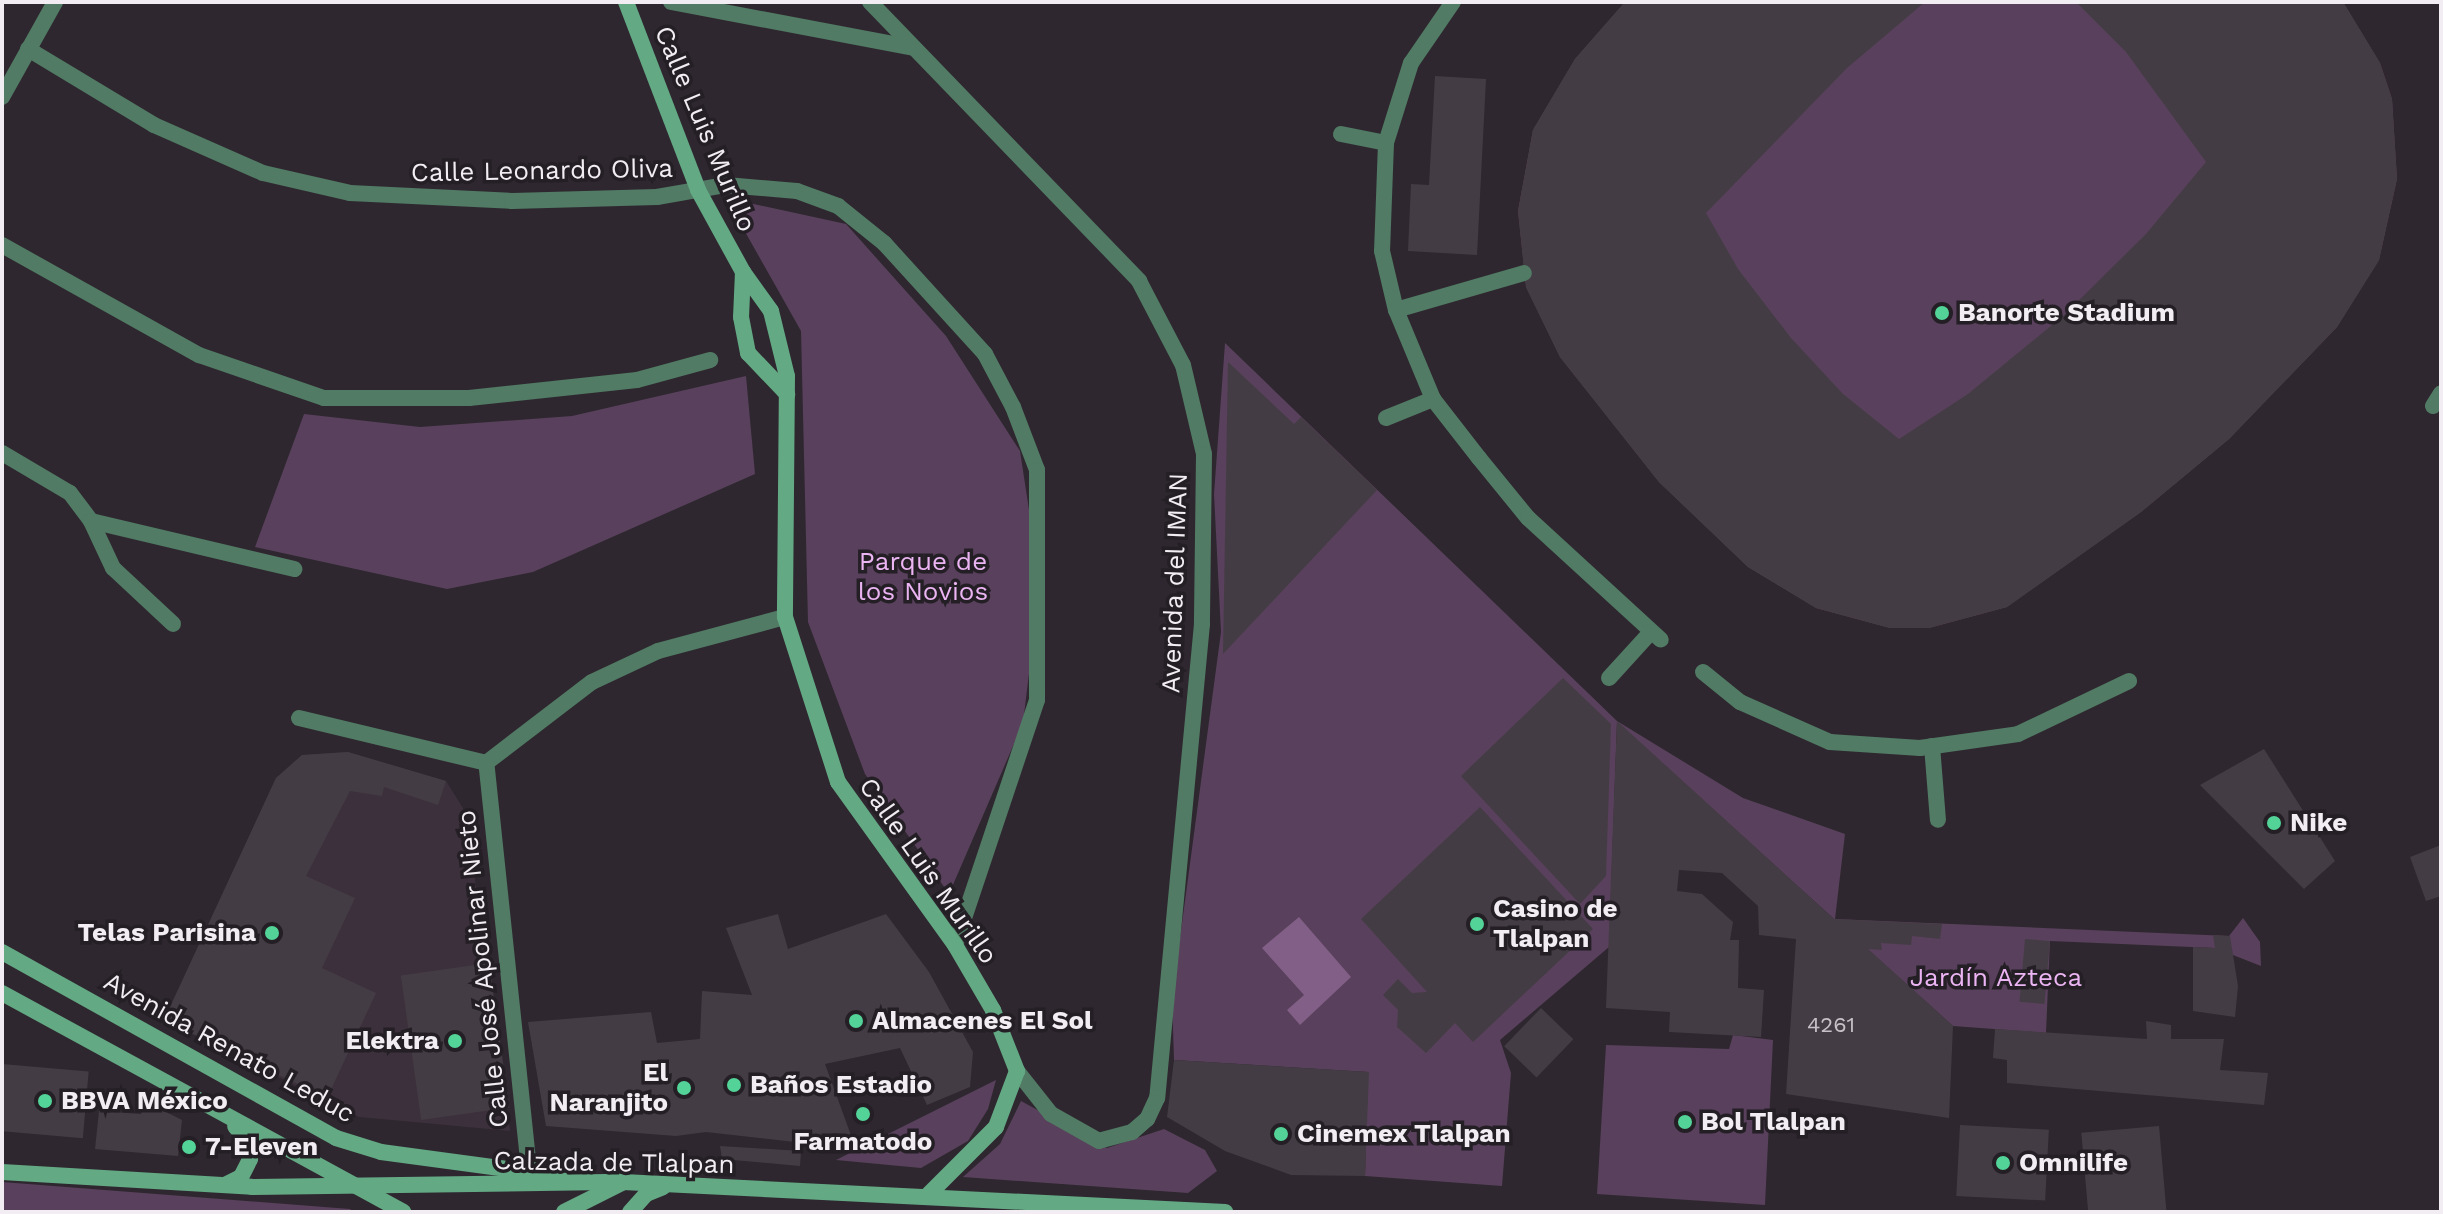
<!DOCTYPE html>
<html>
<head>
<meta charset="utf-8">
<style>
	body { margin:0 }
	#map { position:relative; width:2443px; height:1214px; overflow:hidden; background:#2e272f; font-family:"Work Sans",sans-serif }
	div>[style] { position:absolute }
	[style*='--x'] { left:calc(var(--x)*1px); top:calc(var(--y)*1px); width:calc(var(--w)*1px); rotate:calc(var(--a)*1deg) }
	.built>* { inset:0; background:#3b303c }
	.green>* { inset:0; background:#59405c }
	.water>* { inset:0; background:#825f86 }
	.building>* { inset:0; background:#443c44; transform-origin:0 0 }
	.street>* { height:16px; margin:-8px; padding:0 8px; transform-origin:8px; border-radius:8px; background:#517b64 }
	.secondary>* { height:16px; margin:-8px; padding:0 8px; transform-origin:8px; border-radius:8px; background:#63a984 }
	.dots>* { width:22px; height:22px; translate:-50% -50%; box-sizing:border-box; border:4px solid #241e25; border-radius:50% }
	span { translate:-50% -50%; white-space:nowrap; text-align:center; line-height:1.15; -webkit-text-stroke:7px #241e25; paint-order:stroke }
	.number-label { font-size:22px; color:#c6c1c6 }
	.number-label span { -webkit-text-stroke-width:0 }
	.street-label { font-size:26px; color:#f1edf2 }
	.poi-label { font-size:26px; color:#f1edf2; font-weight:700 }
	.left { translate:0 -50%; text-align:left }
	.right { translate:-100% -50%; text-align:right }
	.park-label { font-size:26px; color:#ebb4f2 }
	.frame { position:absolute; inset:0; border:4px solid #f1edf2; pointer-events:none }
</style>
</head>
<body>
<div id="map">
	<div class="built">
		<div style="clip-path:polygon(348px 752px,446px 781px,463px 808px,489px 963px,510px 1131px,359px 1117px,164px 1020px,276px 778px,302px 755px)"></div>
	</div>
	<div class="green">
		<div style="clip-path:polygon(1625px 2px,2343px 2px,2380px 63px,2392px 99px,2397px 179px,2379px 260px,2337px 327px,2229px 439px,2141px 512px,2007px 607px,1929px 628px,1890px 628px,1816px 608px,1748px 567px,1659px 482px,1560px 357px,1526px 287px,1518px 211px,1533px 130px,1575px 59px)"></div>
		<div style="clip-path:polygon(726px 198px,846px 224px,946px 336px,1020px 451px,1040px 582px,1023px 723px,949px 894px,865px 774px,808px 622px,801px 331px)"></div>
		<div style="clip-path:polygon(1225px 343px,1617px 721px,1743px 798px,1845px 834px,1835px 919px,2229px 936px,2243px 918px,2260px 942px,2261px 966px,2215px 948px,2050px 941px,2046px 1033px,1953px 1026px,1834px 919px,1617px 722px,1609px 947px,1500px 1040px,1511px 1073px,1502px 1186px,1365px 1176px,1368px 1072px,1174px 1060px,1172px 998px,1221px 632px,1214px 494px)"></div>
		<div style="clip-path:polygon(746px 376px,755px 474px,533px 572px,447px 589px,255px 547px,304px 414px,420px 427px,572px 416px)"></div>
		<div style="clip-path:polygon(1733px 1035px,1773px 1040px,1765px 1205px,1597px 1194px,1606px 1045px,1729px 1049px)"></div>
		<div style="clip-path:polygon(996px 1080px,988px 1109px,968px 1141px,921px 1168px,836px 1160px)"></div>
		<div style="clip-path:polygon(1021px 1101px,1107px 1148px,1164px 1129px,1205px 1150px,1217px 1171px,1188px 1193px,963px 1177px,1000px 1144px)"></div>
		<div style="clip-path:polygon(2px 1182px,350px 1209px,353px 1212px,2px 1212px)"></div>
	</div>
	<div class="water">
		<div style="clip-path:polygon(1299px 917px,1351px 977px,1300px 1025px,1287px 1010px,1304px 995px,1262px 948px)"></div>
	</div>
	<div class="building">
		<div style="clip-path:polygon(1625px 2px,1925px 2px,1847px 68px,1706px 213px,1738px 269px,1791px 338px,1843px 394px,1899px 439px,1968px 394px,2063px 316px,2146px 234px,2206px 162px,2126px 52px,2076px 2px,2343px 2px,2380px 63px,2392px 99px,2397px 179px,2379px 260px,2337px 327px,2229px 439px,2141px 512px,2007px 607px,1929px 628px,1890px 628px,1816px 608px,1748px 567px,1659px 482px,1560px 357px,1526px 287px,1518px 211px,1533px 130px,1575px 59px)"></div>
		<div style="clip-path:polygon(1435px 76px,1486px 79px,1477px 255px,1408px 251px,1411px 184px,1429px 185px)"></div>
		<div style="clip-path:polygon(1228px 362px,1294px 424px,1301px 417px,1377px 490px,1223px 654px)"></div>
		<div style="clip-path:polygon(1563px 678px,1611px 724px,1606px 876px,1580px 904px,1461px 776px)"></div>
		<div style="clip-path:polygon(1617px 721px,1834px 919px,1942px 924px,1940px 939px,1912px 936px,1911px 945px,1881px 943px,1882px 950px,1868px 949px,1953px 1026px,1949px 1118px,1786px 1094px,1796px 939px,1759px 935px,1758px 906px,1722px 873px,1679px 870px,1677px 891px,1702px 894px,1733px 922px,1730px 940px,1739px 940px,1738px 988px,1764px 990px,1761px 1037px,1669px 1032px,1670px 1012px,1606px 1008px)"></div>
		<div style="clip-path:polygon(2264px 749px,2335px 861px,2304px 889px,2200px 785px)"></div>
		<div style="clip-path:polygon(348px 752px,446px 781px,438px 805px,384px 787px,382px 796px,350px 791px,306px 876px,355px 898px,322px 968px,376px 993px,327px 1098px,164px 1020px,276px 778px,302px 755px)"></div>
		<div style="clip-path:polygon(1480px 807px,1593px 929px,1473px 1042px,1455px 1023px,1426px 1053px,1397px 1027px,1398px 1010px,1383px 995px,1398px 979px,1412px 993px,1427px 992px,1361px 919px)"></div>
		<div style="clip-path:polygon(2441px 845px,2441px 896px,2426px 901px,2410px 857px)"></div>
		<div style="clip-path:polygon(778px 914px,788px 949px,886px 914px,929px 972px,973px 1052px,970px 1087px,927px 1105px,900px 1048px,825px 1064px,856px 1149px,706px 1132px,676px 1136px,546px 1126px,528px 1022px,651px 1012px,657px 1043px,700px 1039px,702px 991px,752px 995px,726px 928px)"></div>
		<div style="clip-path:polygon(2213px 935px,2230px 936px,2238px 986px,2235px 1017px,2193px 1011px,2193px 947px,2215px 948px)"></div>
		<div style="left:2025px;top:939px;width:25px;height:63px;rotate:5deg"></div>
		<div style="left:489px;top:963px;width:146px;height:89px;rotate:82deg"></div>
		<div style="left:1541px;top:1008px;width:45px;height:53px;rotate:44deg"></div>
		<div style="clip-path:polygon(2146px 1021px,2171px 1025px,2171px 1039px,2224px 1039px,2220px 1070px,2268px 1073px,2264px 1105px,2007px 1083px,2007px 1060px,1993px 1058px,1995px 1029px,2147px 1039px)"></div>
		<div style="clip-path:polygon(1174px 1060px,1369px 1072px,1365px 1176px,1291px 1175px,1225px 1151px,1167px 1117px)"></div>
		<div style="left:2px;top:1064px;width:87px;height:67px;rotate:5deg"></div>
		<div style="clip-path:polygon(144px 1101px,182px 1120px,178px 1156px,95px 1149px,99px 1111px,141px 1114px)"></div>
		<div style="left:1960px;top:1125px;width:89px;height:71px;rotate:3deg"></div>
		<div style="left:2159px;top:1126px;width:86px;height:78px;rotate:85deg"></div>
		<div style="clip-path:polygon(720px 1146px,801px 1151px,800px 1166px,722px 1159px)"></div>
	</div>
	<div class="street">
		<div style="--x:671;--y:2;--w:247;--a:10.7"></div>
		<div style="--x:870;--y:2;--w:388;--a:46"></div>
		<div style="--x:1139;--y:281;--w:95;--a:62.4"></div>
		<div style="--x:1183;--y:365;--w:91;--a:76.7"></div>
		<div style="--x:1204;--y:454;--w:170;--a:90.7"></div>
		<div style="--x:1202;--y:624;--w:476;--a:95.4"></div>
		<div style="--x:1157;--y:1098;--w:23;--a:115"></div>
		<div style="--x:1147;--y:1119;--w:20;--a:139"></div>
		<div style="--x:1132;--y:1132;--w:34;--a:165"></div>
		<div style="--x:1099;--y:1141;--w:55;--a:-150.6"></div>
		<div style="--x:1051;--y:1114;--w:55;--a:-128.3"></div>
		<div style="--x:1453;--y:2;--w:74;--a:124.5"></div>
		<div style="--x:1411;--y:63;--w:84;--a:107.4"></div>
		<div style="--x:1386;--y:143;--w:108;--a:92.1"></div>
		<div style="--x:1382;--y:251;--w:61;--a:76.7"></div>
		<div style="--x:1396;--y:310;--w:96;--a:67.4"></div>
		<div style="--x:1433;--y:399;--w:75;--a:52.1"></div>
		<div style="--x:1479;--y:458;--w:77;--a:50.8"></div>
		<div style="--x:1528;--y:518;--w:180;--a:42.5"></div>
		<div style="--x:28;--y:49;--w:147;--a:31.1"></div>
		<div style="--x:154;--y:125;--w:119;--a:23.8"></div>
		<div style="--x:263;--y:173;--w:89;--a:12.9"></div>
		<div style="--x:350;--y:193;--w:162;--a:2.8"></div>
		<div style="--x:512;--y:201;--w:145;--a:-1.6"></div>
		<div style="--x:657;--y:197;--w:70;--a:-9.9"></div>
		<div style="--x:726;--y:185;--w:71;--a:4.8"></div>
		<div style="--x:797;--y:191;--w:44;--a:20.1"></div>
		<div style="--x:838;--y:206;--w:59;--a:38.8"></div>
		<div style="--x:884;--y:243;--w:150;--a:47.7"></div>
		<div style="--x:985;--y:354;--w:60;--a:62.2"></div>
		<div style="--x:1013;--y:407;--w:67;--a:69.1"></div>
		<div style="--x:1037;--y:470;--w:230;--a:90"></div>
		<div style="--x:1037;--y:700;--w:258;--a:108.5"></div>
		<div style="--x:2;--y:97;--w:109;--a:-60.8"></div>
		<div style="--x:1341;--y:134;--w:46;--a:11.3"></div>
		<div style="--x:2;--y:245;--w:226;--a:29.2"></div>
		<div style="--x:199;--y:355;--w:132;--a:19"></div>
		<div style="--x:324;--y:398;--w:145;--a:0"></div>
		<div style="--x:469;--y:398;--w:169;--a:-6.1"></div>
		<div style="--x:637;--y:380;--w:76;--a:-15.3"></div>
		<div style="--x:1396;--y:310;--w:133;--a:-16.1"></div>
		<div style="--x:2433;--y:406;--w:15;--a:-58"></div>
		<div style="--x:1386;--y:418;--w:51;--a:-22"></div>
		<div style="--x:2;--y:453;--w:79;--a:30.5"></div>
		<div style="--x:70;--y:493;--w:35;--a:53"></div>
		<div style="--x:91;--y:521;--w:209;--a:13.3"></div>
		<div style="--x:91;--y:521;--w:52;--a:64.9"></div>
		<div style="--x:113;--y:568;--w:82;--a:43"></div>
		<div style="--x:1703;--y:672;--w:48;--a:39"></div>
		<div style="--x:1740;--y:702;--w:98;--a:24"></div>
		<div style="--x:1830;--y:742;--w:90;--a:3.8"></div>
		<div style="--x:1920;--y:748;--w:99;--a:-8.1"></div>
		<div style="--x:2018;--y:734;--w:123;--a:-25.5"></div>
		<div style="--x:1609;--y:678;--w:62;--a:-47.6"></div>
		<div style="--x:299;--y:718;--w:192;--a:13.5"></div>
		<div style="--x:1932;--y:746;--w:74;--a:85.4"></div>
		<div style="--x:529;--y:1169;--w:408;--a:-96"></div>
		<div style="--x:486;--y:763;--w:133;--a:-37.4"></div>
		<div style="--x:592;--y:682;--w:73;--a:-25.2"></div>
		<div style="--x:658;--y:651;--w:131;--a:-15"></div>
	</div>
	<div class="secondary">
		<div style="--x:626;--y:2;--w:201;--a:69"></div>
		<div style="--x:698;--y:190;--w:94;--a:61.2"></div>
		<div style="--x:743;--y:272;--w:48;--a:54.3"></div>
		<div style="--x:771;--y:311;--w:67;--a:76.2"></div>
		<div style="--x:787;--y:376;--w:241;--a:90.5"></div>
		<div style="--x:785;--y:617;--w:173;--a:72.2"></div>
		<div style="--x:838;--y:782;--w:201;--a:54.3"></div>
		<div style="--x:955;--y:945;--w:75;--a:59.7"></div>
		<div style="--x:993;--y:1010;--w:66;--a:68.5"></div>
		<div style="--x:1017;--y:1071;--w:60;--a:110.6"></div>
		<div style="--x:996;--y:1127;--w:99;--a:135"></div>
		<div style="--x:743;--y:272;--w:45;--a:92.5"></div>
		<div style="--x:741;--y:317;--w:37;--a:79"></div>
		<div style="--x:748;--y:353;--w:57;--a:46.4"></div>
		<div style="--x:2;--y:952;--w:382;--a:29.1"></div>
		<div style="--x:336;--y:1138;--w:47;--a:17.3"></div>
		<div style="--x:381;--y:1152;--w:180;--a:7.7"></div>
		<div style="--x:2;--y:993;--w:457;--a:28.6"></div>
		<div style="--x:2;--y:1172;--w:250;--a:3.4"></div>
		<div style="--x:252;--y:1187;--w:371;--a:-0.8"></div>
		<div style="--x:623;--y:1182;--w:603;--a:2.85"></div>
		<div style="--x:225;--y:1185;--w:18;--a:-27"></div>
		<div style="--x:241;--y:1177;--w:20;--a:-63"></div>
		<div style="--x:250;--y:1159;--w:19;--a:-99"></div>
		<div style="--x:247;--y:1140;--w:18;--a:-131"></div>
		<div style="--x:564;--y:1212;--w:65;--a:-26.6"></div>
		<div style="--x:630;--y:1212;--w:24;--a:-48"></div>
		<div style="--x:646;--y:1194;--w:18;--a:-22"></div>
	</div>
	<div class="dots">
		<div style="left:1942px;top:313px;background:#53d397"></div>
		<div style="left:2274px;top:823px;background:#53d397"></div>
		<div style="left:1477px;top:924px;background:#53d397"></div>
		<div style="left:272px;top:933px;background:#53d397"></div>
		<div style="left:856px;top:1021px;background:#53d397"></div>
		<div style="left:455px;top:1041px;background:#53d397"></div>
		<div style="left:734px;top:1085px;background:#53d397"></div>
		<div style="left:684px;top:1088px;background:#53d397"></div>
		<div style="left:45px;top:1101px;background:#53d397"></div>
		<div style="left:863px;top:1114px;background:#53d397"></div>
		<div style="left:1685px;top:1122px;background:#53d397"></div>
		<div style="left:1281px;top:1134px;background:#53d397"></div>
		<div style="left:189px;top:1147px;background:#53d397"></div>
		<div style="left:2003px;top:1163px;background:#53d397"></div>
	</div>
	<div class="number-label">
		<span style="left:1831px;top:1025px">4261</span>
	</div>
	<div class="street-label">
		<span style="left:705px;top:129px;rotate:67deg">Calle Luis Murillo</span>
		<span style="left:542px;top:171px;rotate:-1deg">Calle Leonardo Oliva</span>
		<span style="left:1175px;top:583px;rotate:-88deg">Avenida del IMAN</span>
		<span style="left:928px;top:871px;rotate:55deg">Calle Luis Murillo</span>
		<span style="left:483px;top:969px;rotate:-96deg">Calle José Apolinar Nieto</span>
		<span style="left:229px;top:1048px;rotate:29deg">Avenida Renato Leduc</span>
		<span style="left:614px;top:1163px;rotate:1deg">Calzada de Tlalpan</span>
	</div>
	<div class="poi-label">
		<span class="left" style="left:1958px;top:313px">Banorte Stadium</span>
		<span class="left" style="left:2290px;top:823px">Nike</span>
		<span class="left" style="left:1493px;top:924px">Casino de<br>Tlalpan</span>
		<span class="right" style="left:256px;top:933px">Telas Parisina</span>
		<span class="left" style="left:872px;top:1021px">Almacenes El Sol</span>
		<span class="right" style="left:439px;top:1041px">Elektra</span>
		<span class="right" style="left:668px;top:1088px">El<br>Naranjito</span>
		<span class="left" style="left:750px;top:1085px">Baños Estadio</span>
		<span class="left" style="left:61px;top:1101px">BBVA México</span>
		<span class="left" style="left:1701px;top:1122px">Bol Tlalpan</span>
		<span class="left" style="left:1297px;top:1134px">Cinemex Tlalpan</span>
		<span style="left:863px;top:1142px">Farmatodo</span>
		<span class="left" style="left:205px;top:1147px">7-Eleven</span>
		<span class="left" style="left:2019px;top:1163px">Omnilife</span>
	</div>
	<div class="park-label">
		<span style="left:923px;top:577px">Parque de<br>los Novios</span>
		<span style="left:1996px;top:978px">Jardín Azteca</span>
	</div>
	<div class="frame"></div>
</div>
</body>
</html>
